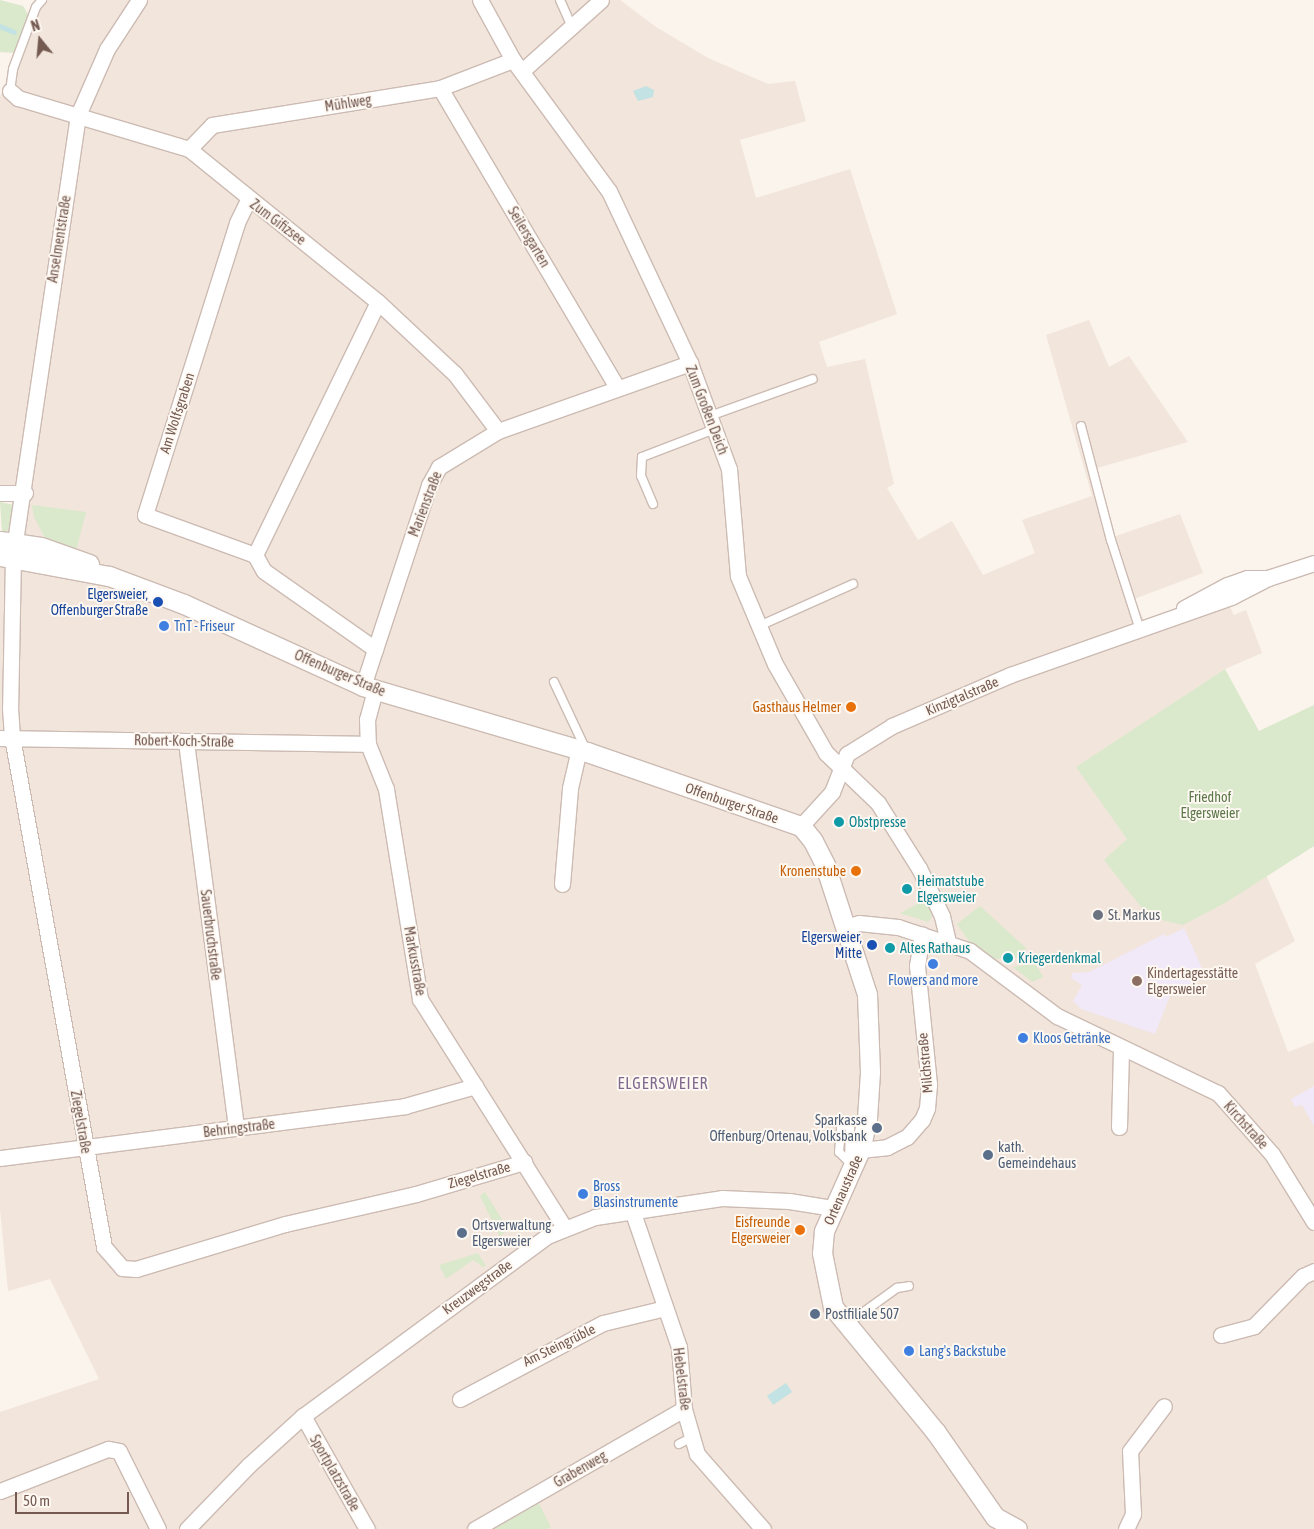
<!DOCTYPE html>
<html>
<head>
<meta charset="utf-8">
<style>
	body { margin:0 }
	#map { position:relative; width:1314px; height:1529px; overflow:hidden; background:#fbf4ec; font-family:"Asap Condensed",sans-serif }
	div>[style] { position:absolute }
	[style*='--x'] { left:calc(var(--x)*1px); top:calc(var(--y)*1px); width:calc(var(--w)*1px); rotate:calc(var(--a)*1deg) }
	.residential>* { inset:0; background:#f2e5db }
	.education>* { inset:0; background:#f1e8f8 }
	.green>* { inset:0; background:#dae8cb }
	.water>* { inset:0; background:#c2e2e3; transform-origin:0 0 }
	.stream>* { height:4.5px; margin:-2.25px; padding:0 2.25px; transform-origin:2.25px; border-radius:2.25px; background:#c2e2e3 }
	.roads { filter:drop-shadow(1px 0 #ccbbb3) drop-shadow(-1px 0 #ccbbb3) drop-shadow(0 1px #ccbbb3) drop-shadow(0 -1px #ccbbb3) }
	.service>* { height:8px; margin:-4px; padding:0 4px; transform-origin:4px; border-radius:4px; background:#fff }
	.minor>* { height:15px; margin:-7.5px; padding:0 7.5px; transform-origin:7.5px; border-radius:7.5px; background:#fff }
	.tertiary>* { height:19px; margin:-9.5px; padding:0 9.5px; transform-origin:9.5px; border-radius:9.5px; background:#fff }
	.dots>* { width:14px; height:14px; translate:-50% -50%; box-sizing:border-box; border:2px solid #fef8f2; border-radius:50% }
	span { translate:-50% -50%; white-space:nowrap; text-align:center; line-height:1.15; -webkit-text-stroke:4px #fef8f2; paint-order:stroke }
	.street-label { font-size:14px; color:#745a51 }
	.transit-label { font-size:14px; color:#164399 }
	.right { translate:-100% -50%; text-align:right }
	.shop-label { font-size:14px; color:#366cbe }
	.left { translate:0 -50%; text-align:left }
	.food-label { font-size:14px; color:#c56008 }
	.park-label { font-size:14px; color:#5d784a }
	.culture-label { font-size:14px; color:#0d838f }
	.worship-label { font-size:14px; color:#5b616d }
	.education-label { font-size:14px; color:#785e54 }
	.service-label { font-size:14px; color:#4e5e75 }
	.quarter-label { font-size:16px; color:#7f698f; letter-spacing:1px }
	.north { position:absolute; left:15px; top:15px; width:50px; height:50px; -webkit-text-stroke:4px #fef8f2; paint-order:stroke; rotate:343deg; font-size:14px; font-weight:700; line-height:20px; text-align:center; color:#745a51 }
	.north::after { content:''; display:block; margin:auto; width:18px; height:22px; background:#745a51; clip-path:polygon(50% 0,100% 100%,50% 72%,0 100%) }
	.scale { position:absolute; left:15px; top:1492px; width:114px; height:22px; box-sizing:border-box; border:2px solid #745a51; border-top:0; padding-left:6px; font-size:15px; line-height:18px; white-space:nowrap; color:#745a51; -webkit-text-stroke:4px #fef8f2; paint-order:stroke }
</style>
</head>
<body>
<div id="map">
	<div class="residential">
		<div style="clip-path:polygon(36px 0,620px 0,656px 27px,708px 58px,768px 84px,795px 81px,806px 121px,740px 140px,756px 198px,850px 169px,897px 314px,819px 342px,827px 367px,865px 359px,894px 484px,887px 488px,918px 540px,952px 521px,983px 575px,1035px 553px,1022px 520px,1092px 496px,1046px 335px,1089px 320px,1109px 367px,1129px 356px,1188px 442px,1097px 468px,1113px 537px,1180px 514px,1203px 573px,1134px 599px,1150px 634px,1229px 605px,1234px 615px,1246px 610px,1262px 653px,1225px 669px,1077px 767px,1127px 839px,1105px 861px,1225px 903px,1266px 875px,1295px 941px,1255px 964px,1288px 1052px,1314px 1042px,1314px 1529px,0 1529px,0 1412px,99px 1379px,50px 1279px,8px 1291px,0 1209px,0 563px,5px 563px,16px 489px,0 488px,0 97px)"></div>
	</div>
	<div class="education">
		<div style="clip-path:polygon(1184px 928px,1206px 977px,1171px 993px,1155px 1034px,1081px 1009px,1073px 1001px,1082px 985px,1071px 978px,1072px 973px,1089px 972px,1164px 934px,1166px 937px)"></div>
		<div style="clip-path:polygon(1314px 1086px,1314px 1126px,1302px 1105px,1295px 1107px,1291px 1099px)"></div>
	</div>
	<div class="green">
		<div style="clip-path:polygon(0 0,23px 6px,29px 16px,16px 53px,0 52px)"></div>
		<div style="clip-path:polygon(0 502px,14px 505px,10px 529px,2px 534px)"></div>
		<div style="clip-path:polygon(32px 505px,86px 512px,76px 551px,45px 538px,34px 517px)"></div>
		<div style="clip-path:polygon(1225px 669px,1259px 731px,1314px 705px,1314px 846px,1225px 903px,1183px 925px,1149px 917px,1104px 860px,1127px 839px,1076px 767px)"></div>
		<div style="clip-path:polygon(927px 899px,932px 917px,928px 922px,900px 913px)"></div>
		<div style="clip-path:polygon(980px 906px,1026px 948px,1025px 957px,993px 959px,971px 944px,957px 924px)"></div>
		<div style="clip-path:polygon(1035px 963px,1043px 977px,1032px 982px,1013px 967px)"></div>
		<div style="clip-path:polygon(485px 1192px,508px 1229px,500px 1237px,480px 1196px)"></div>
		<div style="clip-path:polygon(478px 1253px,486px 1266px,483px 1267px,473px 1260px,446px 1279px,439px 1265px)"></div>
		<div style="clip-path:polygon(537px 1500px,551px 1527px,548px 1529px,487px 1529px)"></div>
	</div>
	<div class="water">
		<div style="clip-path:polygon(646px 86px,654px 90px,653px 97px,638px 101px,633px 91px)"></div>
		<div style="left:786px;top:1383px;width:11px;height:23px;rotate:56deg"></div>
	</div>
	<div class="stream">
		<div style="--x:0;--y:26;--w:15;--a:23"></div>
	</div>
	<div class="roads">
		<div class="service">
			<div style="--x:560;--y:0;--w:27;--a:66"></div>
			<div style="--x:10;--y:91;--w:22;--a:-82"></div>
			<div style="--x:13;--y:69;--w:66;--a:-69.6"></div>
			<div style="--x:36;--y:7;--w:9;--a:-49"></div>
			<div style="--x:710;--y:416;--w:109;--a:-19.8"></div>
			<div style="--x:1081;--y:426;--w:118;--a:75.3"></div>
			<div style="--x:1111;--y:540;--w:95;--a:72.1"></div>
			<div style="--x:653;--y:504;--w:30;--a:-113"></div>
			<div style="--x:641;--y:476;--w:19;--a:-87"></div>
			<div style="--x:642;--y:457;--w:78;--a:-21"></div>
			<div style="--x:759;--y:626;--w:103;--a:-24.1"></div>
			<div style="--x:554;--y:682;--w:75;--a:64.8"></div>
			<div style="--x:849;--y:1160;--w:36;--a:-88"></div>
			<div style="--x:852;--y:1165;--w:18;--a:-135"></div>
			<div style="--x:839;--y:1152;--w:25;--a:-85"></div>
			<div style="--x:841;--y:1127;--w:25;--a:-18"></div>
			<div style="--x:847;--y:1324;--w:62;--a:-35.8"></div>
			<div style="--x:897;--y:1288;--w:12;--a:-9"></div>
			<div style="--x:679;--y:1444;--w:15;--a:-28"></div>
		</div>
		<div class="minor">
			<div style="--x:139;--y:0;--w:59;--a:123.1"></div>
			<div style="--x:107;--y:49;--w:72;--a:113.7"></div>
			<div style="--x:78;--y:115;--w:447;--a:98.4"></div>
			<div style="--x:13;--y:557;--w:151;--a:91.1"></div>
			<div style="--x:10;--y:708;--w:29;--a:86"></div>
			<div style="--x:12;--y:737;--w:518;--a:79.77"></div>
			<div style="--x:104;--y:1247;--w:28;--a:49"></div>
			<div style="--x:122;--y:1268;--w:14;--a:4"></div>
			<div style="--x:136;--y:1269;--w:156;--a:-16.8"></div>
			<div style="--x:285;--y:1224;--w:134;--a:-12.9"></div>
			<div style="--x:416;--y:1194;--w:113;--a:-16.5"></div>
			<div style="--x:480;--y:0;--w:68;--a:61.2"></div>
			<div style="--x:513;--y:60;--w:162;--a:53.8"></div>
			<div style="--x:609;--y:191;--w:190;--a:64.8"></div>
			<div style="--x:690;--y:363;--w:113;--a:69.8"></div>
			<div style="--x:729;--y:469;--w:107;--a:85.2"></div>
			<div style="--x:738;--y:576;--w:95;--a:67.2"></div>
			<div style="--x:775;--y:664;--w:103;--a:60.2"></div>
			<div style="--x:826;--y:753;--w:72;--a:43.9"></div>
			<div style="--x:878;--y:803;--w:77;--a:57.8"></div>
			<div style="--x:919;--y:868;--w:53;--a:64.4"></div>
			<div style="--x:942;--y:916;--w:27;--a:77"></div>
			<div style="--x:522;--y:71;--w:106;--a:-41.9"></div>
			<div style="--x:440;--y:88;--w:347;--a:59.4"></div>
			<div style="--x:10;--y:91;--w:11;--a:41"></div>
			<div style="--x:18;--y:98;--w:178;--a:16.6"></div>
			<div style="--x:189;--y:149;--w:243;--a:39"></div>
			<div style="--x:378;--y:302;--w:105;--a:43.1"></div>
			<div style="--x:455;--y:374;--w:71;--a:53"></div>
			<div style="--x:189;--y:149;--w:33;--a:-46"></div>
			<div style="--x:212;--y:125;--w:231;--a:-9.2"></div>
			<div style="--x:440;--y:88;--w:78;--a:-21"></div>
			<div style="--x:248;--y:200;--w:25;--a:116"></div>
			<div style="--x:237;--y:223;--w:306;--a:107.5"></div>
			<div style="--x:145;--y:515;--w:117;--a:20"></div>
			<div style="--x:255;--y:555;--w:18;--a:61"></div>
			<div style="--x:264;--y:571;--w:136;--a:35.1"></div>
			<div style="--x:0;--y:493;--w:25;--a:0"></div>
			<div style="--x:255;--y:555;--w:281;--a:-64.1"></div>
			<div style="--x:1184;--y:608;--w:49;--a:-28.1"></div>
			<div style="--x:1227;--y:585;--w:21;--a:-19"></div>
			<div style="--x:1247;--y:578;--w:21;--a:0"></div>
			<div style="--x:363;--y:686;--w:212;--a:-71.8"></div>
			<div style="--x:429;--y:485;--w:21;--a:-61"></div>
			<div style="--x:439;--y:467;--w:69;--a:-31.4"></div>
			<div style="--x:498;--y:431;--w:204;--a:-19.5"></div>
			<div style="--x:375;--y:690;--w:30;--a:105"></div>
			<div style="--x:367;--y:719;--w:25;--a:88"></div>
			<div style="--x:368;--y:744;--w:48;--a:68.2"></div>
			<div style="--x:386;--y:789;--w:213;--a:80.8"></div>
			<div style="--x:420;--y:999;--w:271;--a:57.7"></div>
			<div style="--x:0;--y:738;--w:368;--a:0.9"></div>
			<div style="--x:186;--y:742;--w:389;--a:82.6"></div>
			<div style="--x:801;--y:826;--w:46;--a:-47.6"></div>
			<div style="--x:832;--y:792;--w:41;--a:-68.5"></div>
			<div style="--x:847;--y:754;--w:53;--a:-31.9"></div>
			<div style="--x:892;--y:726;--w:129;--a:-23.4"></div>
			<div style="--x:1010;--y:675;--w:234;--a:-19.4"></div>
			<div style="--x:1231;--y:597;--w:42;--a:-27.2"></div>
			<div style="--x:1268;--y:578;--w:48;--a:-18.1"></div>
			<div style="--x:562;--y:884;--w:96;--a:-85.2"></div>
			<div style="--x:570;--y:788;--w:39;--a:-77"></div>
			<div style="--x:848;--y:926;--w:11;--a:-15"></div>
			<div style="--x:859;--y:923;--w:39;--a:6"></div>
			<div style="--x:898;--y:927;--w:76;--a:18.4"></div>
			<div style="--x:970;--y:951;--w:109;--a:36.8"></div>
			<div style="--x:1057;--y:1016;--w:178;--a:25.6"></div>
			<div style="--x:1218;--y:1093;--w:81;--a:48.5"></div>
			<div style="--x:1272;--y:1154;--w:80;--a:58.3"></div>
			<div style="--x:1119;--y:1127;--w:78;--a:-88.5"></div>
			<div style="--x:860;--y:1150;--w:27;--a:-6"></div>
			<div style="--x:887;--y:1147;--w:22;--a:-27"></div>
			<div style="--x:907;--y:1137;--w:23;--a:-49"></div>
			<div style="--x:922;--y:1120;--w:13;--a:-67"></div>
			<div style="--x:927;--y:1108;--w:24;--a:-85"></div>
			<div style="--x:929;--y:1084;--w:119;--a:-95.8"></div>
			<div style="--x:917;--y:966;--w:32;--a:-81"></div>
			<div style="--x:0;--y:1158;--w:408;--a:-7.3"></div>
			<div style="--x:405;--y:1106;--w:73;--a:-15.9"></div>
			<div style="--x:632;--y:1210;--w:145;--a:71.1"></div>
			<div style="--x:679;--y:1347;--w:62;--a:85.4"></div>
			<div style="--x:684;--y:1409;--w:47;--a:73.9"></div>
			<div style="--x:697;--y:1454;--w:100;--a:48.7"></div>
			<div style="--x:1221;--y:1335;--w:34;--a:-15"></div>
			<div style="--x:1254;--y:1326;--w:70;--a:-45.6"></div>
			<div style="--x:1303;--y:1276;--w:12;--a:-24"></div>
			<div style="--x:460;--y:1399;--w:162;--a:-28"></div>
			<div style="--x:603;--y:1323;--w:64;--a:-13.6"></div>
			<div style="--x:303;--y:1416;--w:130;--a:60.5"></div>
			<div style="--x:0;--y:1491;--w:116;--a:-21.3"></div>
			<div style="--x:108;--y:1449;--w:11;--a:10"></div>
			<div style="--x:119;--y:1451;--w:87;--a:63.4"></div>
			<div style="--x:187;--y:1529;--w:89;--a:-45.9"></div>
			<div style="--x:249;--y:1465;--w:73;--a:-42.2"></div>
			<div style="--x:303;--y:1416;--w:303;--a:-36.4"></div>
			<div style="--x:547;--y:1236;--w:52;--a:-21.6"></div>
			<div style="--x:595;--y:1217;--w:128;--a:-8.5"></div>
			<div style="--x:722;--y:1198;--w:67;--a:2.6"></div>
			<div style="--x:789;--y:1201;--w:45;--a:9"></div>
			<div style="--x:475;--y:1529;--w:241;--a:-29.9"></div>
			<div style="--x:1126;--y:1529;--w:17;--a:-65"></div>
			<div style="--x:1133;--y:1514;--w:63;--a:-92.7"></div>
			<div style="--x:1130;--y:1451;--w:56;--a:-52.9"></div>
		</div>
		<div class="tertiary">
			<div style="--x:0;--y:541;--w:41;--a:8.3"></div>
			<div style="--x:41;--y:547;--w:51;--a:19.5"></div>
			<div style="--x:0;--y:556;--w:111;--a:10.4"></div>
			<div style="--x:109;--y:576;--w:80;--a:20.5"></div>
			<div style="--x:184;--y:604;--w:197;--a:24.6"></div>
			<div style="--x:363;--y:686;--w:234;--a:16.4"></div>
			<div style="--x:587;--y:752;--w:226;--a:19.1"></div>
			<div style="--x:801;--y:826;--w:19;--a:51"></div>
			<div style="--x:813;--y:841;--w:27;--a:63"></div>
			<div style="--x:825;--y:865;--w:136;--a:72"></div>
			<div style="--x:867;--y:994;--w:78;--a:87.8"></div>
			<div style="--x:870;--y:1072;--w:46;--a:93.7"></div>
			<div style="--x:867;--y:1118;--w:33;--a:102"></div>
			<div style="--x:860;--y:1150;--w:89;--a:114"></div>
			<div style="--x:824;--y:1231;--w:22;--a:95"></div>
			<div style="--x:822;--y:1253;--w:55;--a:78.5"></div>
			<div style="--x:833;--y:1307;--w:161;--a:50.6"></div>
			<div style="--x:935;--y:1431;--w:105;--a:55.1"></div>
			<div style="--x:995;--y:1517;--w:25;--a:29"></div>
		</div>
	</div>
	<div class="dots">
		<div style="left:158px;top:602px;background:#1a4fb4"></div>
		<div style="left:164px;top:626px;background:#3f7fe0"></div>
		<div style="left:851px;top:707px;background:#e8710a"></div>
		<div style="left:839px;top:822px;background:#0f9aa8"></div>
		<div style="left:856px;top:871px;background:#e8710a"></div>
		<div style="left:907px;top:889px;background:#0f9aa8"></div>
		<div style="left:1098px;top:915px;background:#6b7280"></div>
		<div style="left:872px;top:945px;background:#1a4fb4"></div>
		<div style="left:890px;top:948px;background:#0f9aa8"></div>
		<div style="left:1008px;top:958px;background:#0f9aa8"></div>
		<div style="left:933px;top:964px;background:#3f7fe0"></div>
		<div style="left:1137px;top:981px;background:#8d6e63"></div>
		<div style="left:1023px;top:1038px;background:#3f7fe0"></div>
		<div style="left:877px;top:1128px;background:#5c6f8a"></div>
		<div style="left:988px;top:1155px;background:#5c6f8a"></div>
		<div style="left:583px;top:1194px;background:#3f7fe0"></div>
		<div style="left:800px;top:1230px;background:#e8710a"></div>
		<div style="left:462px;top:1233px;background:#5c6f8a"></div>
		<div style="left:815px;top:1314px;background:#5c6f8a"></div>
		<div style="left:909px;top:1351px;background:#3f7fe0"></div>
	</div>
	<div class="street-label">
		<span style="left:348px;top:103px;rotate:-9deg">Mühlweg</span>
		<span style="left:278px;top:222px;rotate:37deg">Zum Gifizsee</span>
		<span style="left:529px;top:237px;rotate:59deg">Seilersgarten</span>
		<span style="left:59px;top:239px;rotate:-81deg">Anselmentstraße</span>
		<span style="left:707px;top:410px;rotate:69deg">Zum Großen Deich</span>
		<span style="left:177px;top:413px;rotate:-72deg">Am Wolfsgraben</span>
		<span style="left:425px;top:504px;rotate:-69deg">Marienstraße</span>
		<span style="left:340px;top:673px;rotate:23deg">Offenburger Straße</span>
		<span style="left:962px;top:696px;rotate:-23deg">Kinzigtalstraße</span>
		<span style="left:184px;top:741px;rotate:1deg">Robert-Koch-Straße</span>
		<span style="left:732px;top:803px;rotate:19deg">Offenburger Straße</span>
		<span style="left:211px;top:935px;rotate:83deg">Sauerbruchstraße</span>
		<span style="left:415px;top:961px;rotate:80deg">Markusstraße</span>
		<span style="left:925px;top:1063px;rotate:-95deg">Milchstraße</span>
		<span style="left:81px;top:1122px;rotate:80deg">Ziegelstraße</span>
		<span style="left:1246px;top:1125px;rotate:48deg">Kirchstraße</span>
		<span style="left:239px;top:1128px;rotate:-7deg">Behringstraße</span>
		<span style="left:479px;top:1175px;rotate:-16deg">Ziegelstraße</span>
		<span style="left:843px;top:1190px;rotate:-66deg">Ortenaustraße</span>
		<span style="left:477px;top:1287px;rotate:-36deg">Kreuzwegstraße</span>
		<span style="left:559px;top:1345px;rotate:-26deg">Am Steingrüble</span>
		<span style="left:682px;top:1379px;rotate:83deg">Hebelstraße</span>
		<span style="left:580px;top:1469px;rotate:-30deg">Grabenweg</span>
		<span style="left:335px;top:1473px;rotate:60deg">Sportplatzstraße</span>
	</div>
	<div class="transit-label">
		<span class="right" style="left:148px;top:602px">Elgersweier,<br>Offenburger Straße</span>
		<span class="right" style="left:862px;top:945px">Elgersweier,<br>Mitte</span>
	</div>
	<div class="shop-label">
		<span class="left" style="left:174px;top:626px">TnT - Friseur</span>
		<span style="left:933px;top:980px">Flowers and more</span>
		<span class="left" style="left:1033px;top:1038px">Kloos Getränke</span>
		<span class="left" style="left:593px;top:1194px">Bross<br>Blasinstrumente</span>
		<span class="left" style="left:919px;top:1351px">Lang's Backstube</span>
	</div>
	<div class="food-label">
		<span class="right" style="left:841px;top:707px">Gasthaus Helmer</span>
		<span class="right" style="left:846px;top:871px">Kronenstube</span>
		<span class="right" style="left:790px;top:1230px">Eisfreunde<br>Elgersweier</span>
	</div>
	<div class="park-label">
		<span style="left:1210px;top:805px">Friedhof<br>Elgersweier</span>
	</div>
	<div class="culture-label">
		<span class="left" style="left:849px;top:822px">Obstpresse</span>
		<span class="left" style="left:917px;top:889px">Heimatstube<br>Elgersweier</span>
		<span class="left" style="left:900px;top:948px">Altes Rathaus</span>
		<span class="left" style="left:1018px;top:958px">Kriegerdenkmal</span>
	</div>
	<div class="worship-label">
		<span class="left" style="left:1108px;top:915px">St. Markus</span>
	</div>
	<div class="education-label">
		<span class="left" style="left:1147px;top:981px">Kindertagesstätte<br>Elgersweier</span>
	</div>
	<div class="service-label">
		<span class="right" style="left:867px;top:1128px">Sparkasse<br>Offenburg/Ortenau, Volksbank</span>
		<span class="left" style="left:998px;top:1155px">kath.<br>Gemeindehaus</span>
		<span class="left" style="left:472px;top:1233px">Ortsverwaltung<br>Elgersweier</span>
		<span class="left" style="left:825px;top:1314px">Postfiliale 507</span>
	</div>
	<div class="quarter-label">
		<span style="left:663px;top:1083px">ELGERSWEIER</span>
	</div>
	<div class="north">N</div>
	<div class="scale">50 m</div>
</div>
</body>
</html>
